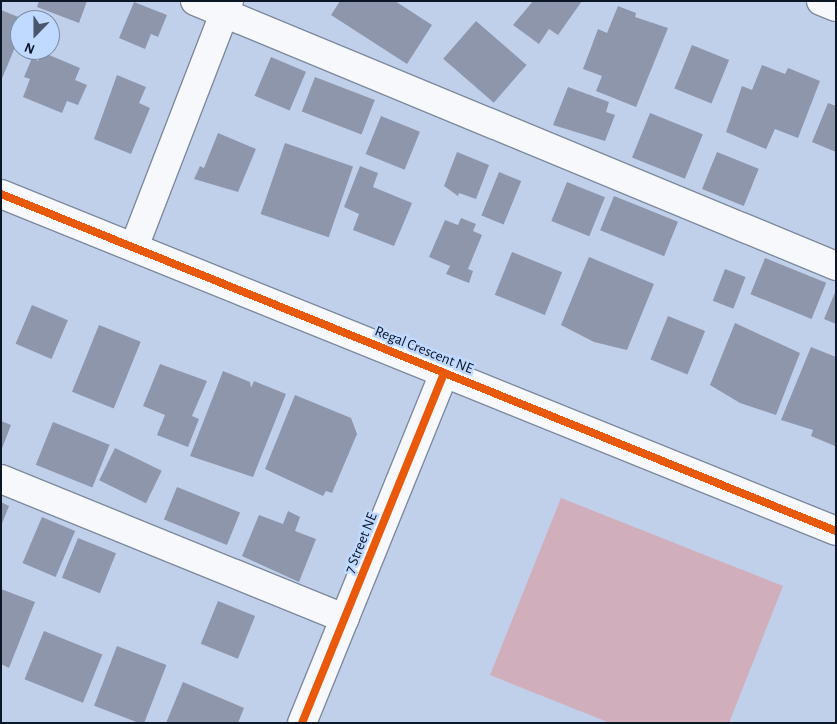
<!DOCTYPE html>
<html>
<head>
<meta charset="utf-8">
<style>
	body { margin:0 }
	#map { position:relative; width:837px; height:724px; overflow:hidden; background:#c0d0ea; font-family:"Alegreya Sans",sans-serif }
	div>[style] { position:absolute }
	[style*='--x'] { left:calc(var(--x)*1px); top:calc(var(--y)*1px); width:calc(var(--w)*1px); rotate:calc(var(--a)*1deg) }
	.green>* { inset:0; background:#d0aebb }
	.building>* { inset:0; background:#8e96ab; transform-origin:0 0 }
	.roads { filter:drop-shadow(1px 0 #7d8a9d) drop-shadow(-1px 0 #7d8a9d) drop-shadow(0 1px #7d8a9d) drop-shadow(0 -1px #7d8a9d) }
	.minor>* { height:28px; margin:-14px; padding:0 14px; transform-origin:14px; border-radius:14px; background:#f6f8fc }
	.cycleway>* { height:8px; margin:-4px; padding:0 4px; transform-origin:4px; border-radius:4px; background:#e8590c }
	span { translate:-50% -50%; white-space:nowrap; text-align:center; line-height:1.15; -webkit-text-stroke:5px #c0daff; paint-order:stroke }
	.street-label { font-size:15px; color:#0b1626 }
	.frame { position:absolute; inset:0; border:2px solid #0b1626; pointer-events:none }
	.north { position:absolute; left:10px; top:10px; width:50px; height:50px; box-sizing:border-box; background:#c0daff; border:1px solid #788ca8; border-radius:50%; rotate:202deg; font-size:14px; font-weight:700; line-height:20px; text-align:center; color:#0b1626 }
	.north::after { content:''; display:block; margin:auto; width:18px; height:22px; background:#4a576b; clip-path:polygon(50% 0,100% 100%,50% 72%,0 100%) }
</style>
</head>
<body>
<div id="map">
	<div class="green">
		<div style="clip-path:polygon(561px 498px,783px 586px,729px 723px,610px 723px,490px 675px)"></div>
	</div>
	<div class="building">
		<div style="clip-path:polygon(39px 1px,87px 1px,79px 23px,37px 7px)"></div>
		<div style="clip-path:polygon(340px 1px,395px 1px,432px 25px,407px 64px,331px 15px)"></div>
		<div style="clip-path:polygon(533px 1px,582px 1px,558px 35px,549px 29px,539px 44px,513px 25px)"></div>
		<div style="clip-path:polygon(134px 2px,167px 15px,158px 37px,151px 34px,145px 49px,119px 38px)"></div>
		<div style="clip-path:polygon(618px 6px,636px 13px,635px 17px,668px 28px,636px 107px,596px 91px,602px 76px,583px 69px,598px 29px,607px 33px)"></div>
		<div style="clip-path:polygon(1px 10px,26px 20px,20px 20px,20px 35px,1px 81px)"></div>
		<div style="left:476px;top:21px;width:67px;height:50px;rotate:41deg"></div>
		<div style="left:692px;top:45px;width:40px;height:47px;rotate:22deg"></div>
		<div style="clip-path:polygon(42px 52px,80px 68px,75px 80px,87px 85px,78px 105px,67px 101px,62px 113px,23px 97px,30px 79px,24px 77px,32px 58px,38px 61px)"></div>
		<div style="left:271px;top:57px;width:38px;height:42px;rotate:23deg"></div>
		<div style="clip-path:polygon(762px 65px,785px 74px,788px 68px,820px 81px,798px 138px,775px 129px,766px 149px,726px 132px,742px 86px,752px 90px)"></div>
		<div style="clip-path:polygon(117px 75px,146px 87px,139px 103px,150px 108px,131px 154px,94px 139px)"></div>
		<div style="left:315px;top:77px;width:64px;height:37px;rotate:21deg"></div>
		<div style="clip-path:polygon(568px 87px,609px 102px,606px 112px,615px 115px,605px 141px,553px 125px)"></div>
		<div style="clip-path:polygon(828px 103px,836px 106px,836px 152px,812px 142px)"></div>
		<div style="left:650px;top:113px;width:57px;height:48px;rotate:22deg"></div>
		<div style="left:381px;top:116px;width:42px;height:41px;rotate:22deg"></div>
		<div style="clip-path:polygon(218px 133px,256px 149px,238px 192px,194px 179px,200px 166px,204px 168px)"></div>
		<div style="left:285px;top:143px;width:72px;height:75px;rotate:19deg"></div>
		<div style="clip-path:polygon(457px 152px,489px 165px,476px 199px,459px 193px,458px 196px,444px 186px)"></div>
		<div style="left:717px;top:152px;width:45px;height:40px;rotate:22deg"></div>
		<div style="clip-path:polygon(360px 166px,378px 173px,373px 187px,412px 203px,394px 246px,353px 230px,359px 214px,344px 207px)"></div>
		<div style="left:499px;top:172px;width:24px;height:47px;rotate:22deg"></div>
		<div style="left:567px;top:182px;width:41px;height:42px;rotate:22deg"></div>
		<div style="left:614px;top:196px;width:69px;height:37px;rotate:22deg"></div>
		<div style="clip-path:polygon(461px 218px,476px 224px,473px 231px,482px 235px,468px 269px,473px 271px,469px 283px,446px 274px,450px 266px,429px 257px,445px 220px,458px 225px)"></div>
		<div style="left:512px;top:252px;width:54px;height:46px;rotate:22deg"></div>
		<div style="clip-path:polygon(589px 257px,654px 284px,627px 350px,594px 342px,561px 325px)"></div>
		<div style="left:765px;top:258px;width:66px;height:39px;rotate:22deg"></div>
		<div style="left:725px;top:269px;width:22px;height:34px;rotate:21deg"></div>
		<div style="clip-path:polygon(836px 290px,836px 324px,824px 319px)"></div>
		<div style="left:32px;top:305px;width:39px;height:42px;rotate:23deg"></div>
		<div style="left:668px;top:316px;width:40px;height:47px;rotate:22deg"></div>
		<div style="clip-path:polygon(735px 323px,800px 353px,776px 415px,740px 403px,710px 385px)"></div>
		<div style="left:99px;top:325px;width:45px;height:72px;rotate:22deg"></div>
		<div style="clip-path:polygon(811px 347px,836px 357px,835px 446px,811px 436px,813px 430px,781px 420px)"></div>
		<div style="clip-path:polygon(160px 364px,207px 381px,192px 416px,199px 419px,188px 447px,157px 435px,165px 415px,143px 406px)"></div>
		<div style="clip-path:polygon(223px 371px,250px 382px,251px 388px,254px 381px,286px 394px,253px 477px,190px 456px)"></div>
		<div style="clip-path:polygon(295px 395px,351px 418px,357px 434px,332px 493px,326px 491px,323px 496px,265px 469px)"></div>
		<div style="clip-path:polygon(1px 421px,11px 425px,1px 451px)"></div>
		<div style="left:53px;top:422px;width:61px;height:46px;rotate:22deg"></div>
		<div style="left:115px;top:448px;width:52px;height:36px;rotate:26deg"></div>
		<div style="left:177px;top:487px;width:68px;height:35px;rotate:22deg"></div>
		<div style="clip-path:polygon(1px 502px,9px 506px,1px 526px)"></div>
		<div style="clip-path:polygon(288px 511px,300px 517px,295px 531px,316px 539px,299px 582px,242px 556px,259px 515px,283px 524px)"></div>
		<div style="left:42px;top:517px;width:36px;height:50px;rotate:23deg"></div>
		<div style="left:78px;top:538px;width:41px;height:43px;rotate:22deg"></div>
		<div style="clip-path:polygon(1px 589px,35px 602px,9px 668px,1px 664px)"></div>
		<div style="left:218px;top:601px;width:40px;height:46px;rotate:22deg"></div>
		<div style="left:44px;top:631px;width:63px;height:52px;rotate:22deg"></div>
		<div style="left:117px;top:646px;width:53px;height:64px;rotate:21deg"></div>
		<div style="clip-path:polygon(183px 682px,244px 708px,238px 723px,166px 723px)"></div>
	</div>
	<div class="roads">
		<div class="minor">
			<div style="--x:195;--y:1;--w:694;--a:22.46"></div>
			<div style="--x:821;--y:1;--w:16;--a:22"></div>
			<div style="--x:1;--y:194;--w:900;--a:21.98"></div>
			<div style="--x:134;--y:247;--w:264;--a:-68.9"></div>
			<div style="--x:1;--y:479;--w:371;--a:22.1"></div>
			<div style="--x:302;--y:723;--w:378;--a:-67.9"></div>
		</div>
	</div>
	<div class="cycleway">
		<div style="--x:1;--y:194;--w:900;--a:21.98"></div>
		<div style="--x:302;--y:723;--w:378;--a:-67.9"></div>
	</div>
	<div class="street-label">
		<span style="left:424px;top:350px;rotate:22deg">Regal Crescent NE</span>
		<span style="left:361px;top:543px;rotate:-68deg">7 Street NE</span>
	</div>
	<div class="frame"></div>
	<div class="north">N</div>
</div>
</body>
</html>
